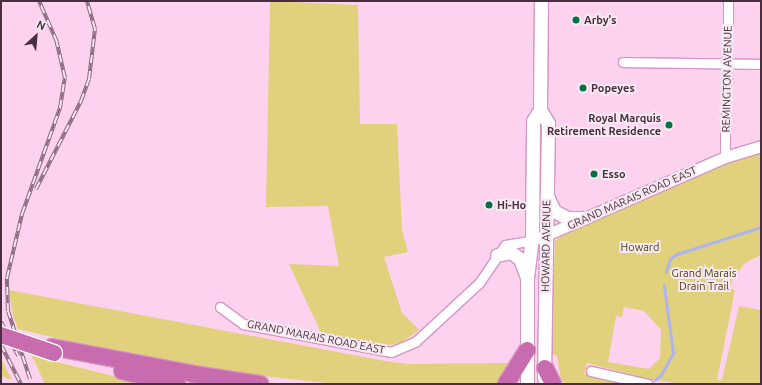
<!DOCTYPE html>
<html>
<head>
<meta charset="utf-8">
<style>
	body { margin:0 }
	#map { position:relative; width:762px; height:385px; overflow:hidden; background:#fcd2ee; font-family:Ubuntu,sans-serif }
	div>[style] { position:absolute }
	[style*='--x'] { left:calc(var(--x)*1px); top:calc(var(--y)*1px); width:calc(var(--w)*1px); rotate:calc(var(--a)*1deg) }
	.green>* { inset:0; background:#e1d17c }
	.stream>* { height:2.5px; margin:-1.25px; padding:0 1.25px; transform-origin:1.25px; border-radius:1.25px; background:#adb5ef }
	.roads { filter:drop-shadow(1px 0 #d695c2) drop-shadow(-1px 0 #d695c2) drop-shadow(0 1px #d695c2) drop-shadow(0 -1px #d695c2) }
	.minor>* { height:9px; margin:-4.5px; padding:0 4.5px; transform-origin:4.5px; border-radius:4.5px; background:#fff }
	.tertiary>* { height:11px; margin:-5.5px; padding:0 5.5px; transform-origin:5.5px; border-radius:5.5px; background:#fff }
	.secondary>* { height:13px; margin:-6.5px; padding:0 6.5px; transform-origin:6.5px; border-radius:6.5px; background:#fff }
	.motorway>* { height:16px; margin:-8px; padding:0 8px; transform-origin:8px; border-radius:8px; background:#c96baf }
	.rail>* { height:4px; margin-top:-2px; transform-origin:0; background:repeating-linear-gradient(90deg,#f7e9f2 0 8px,#8c6b81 0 16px); box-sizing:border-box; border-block:1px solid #8c6b81 }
	.bridges { filter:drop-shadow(1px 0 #fff) drop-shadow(-1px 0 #fff) drop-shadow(0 1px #fff) drop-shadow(0 -1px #fff) }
	.motorway-bridge>* { height:16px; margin:-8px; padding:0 8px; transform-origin:8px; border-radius:8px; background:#c96baf }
	.dots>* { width:11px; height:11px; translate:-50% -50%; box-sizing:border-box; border:2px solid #f7e9f2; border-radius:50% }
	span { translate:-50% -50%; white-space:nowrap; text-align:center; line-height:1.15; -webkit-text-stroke:4px #f7e9f2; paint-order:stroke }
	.poi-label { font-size:11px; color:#492e40; font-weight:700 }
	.left { translate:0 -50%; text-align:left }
	.right { translate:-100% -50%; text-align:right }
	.street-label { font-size:11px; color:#492e40 }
	.park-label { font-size:11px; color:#483f0d }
	.frame { position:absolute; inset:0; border:2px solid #492e40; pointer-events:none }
	.north { position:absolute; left:16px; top:16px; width:40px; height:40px; -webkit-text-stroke:3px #f7e9f2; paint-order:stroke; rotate:26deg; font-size:11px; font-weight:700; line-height:16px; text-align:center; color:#492e40 }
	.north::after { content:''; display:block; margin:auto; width:14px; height:18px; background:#492e40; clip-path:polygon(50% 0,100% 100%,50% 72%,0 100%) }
</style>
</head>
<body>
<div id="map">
	<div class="green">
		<div style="clip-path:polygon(270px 1px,358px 5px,360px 124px,397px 124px,402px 230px,408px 252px,384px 257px,402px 313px,419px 330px,401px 343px,383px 346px,321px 333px,289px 264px,339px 266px,328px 206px,266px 207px)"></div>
		<div style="clip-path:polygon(evenodd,761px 151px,761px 255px,745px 263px,732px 280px,730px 288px,735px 290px,717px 380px,722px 380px,739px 306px,761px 310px,761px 384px,684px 384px,648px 379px,587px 363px,584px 374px,630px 384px,565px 384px,561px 379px,557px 356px,551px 354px,555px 241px,568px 231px,729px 162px,761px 151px,624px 307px,644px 311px,661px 330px,660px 358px,649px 369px,608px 362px,616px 316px,622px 317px,624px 307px)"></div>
		<div style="clip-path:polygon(9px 290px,385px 361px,408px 364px,514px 363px,499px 384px,336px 384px,207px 370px,132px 356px,18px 329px,12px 312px)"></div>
		<div style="clip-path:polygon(31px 354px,61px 363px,146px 384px,45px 384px)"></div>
		<div style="clip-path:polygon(1px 359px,12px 380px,1px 376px)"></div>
	</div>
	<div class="stream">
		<div style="--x:666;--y:272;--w:14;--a:-73"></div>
		<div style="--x:670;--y:259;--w:9;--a:-36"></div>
		<div style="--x:677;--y:254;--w:88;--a:-17.8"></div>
		<div style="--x:655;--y:380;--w:8;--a:-40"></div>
		<div style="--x:661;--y:375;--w:25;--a:-61"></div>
		<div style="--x:673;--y:353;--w:68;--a:-97.7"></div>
	</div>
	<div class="roads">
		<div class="minor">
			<div style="--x:623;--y:62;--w:138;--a:0.8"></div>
			<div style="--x:725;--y:157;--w:156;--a:-88.9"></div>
			<div style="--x:220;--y:307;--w:29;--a:36"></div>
			<div style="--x:243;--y:324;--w:151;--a:10.7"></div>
			<div style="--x:391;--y:352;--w:26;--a:-23"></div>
			<div style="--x:415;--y:342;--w:87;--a:-42.7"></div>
			<div style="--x:479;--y:283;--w:46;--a:-55.6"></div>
			<div style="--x:505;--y:245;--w:27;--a:-10"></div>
			<div style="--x:591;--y:371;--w:58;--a:12.8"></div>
		</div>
		<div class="tertiary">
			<div style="--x:539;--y:238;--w:203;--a:-23.5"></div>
			<div style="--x:725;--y:157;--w:38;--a:-17"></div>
		</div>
		<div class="secondary">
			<div style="--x:540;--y:110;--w:15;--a:58"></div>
			<div style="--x:548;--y:123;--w:255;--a:90.9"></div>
			<div style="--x:548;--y:198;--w:14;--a:65"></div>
			<div style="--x:554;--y:211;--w:15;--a:28"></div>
			<div style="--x:567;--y:218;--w:17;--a:0"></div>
			<div style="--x:497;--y:255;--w:14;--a:-12"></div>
			<div style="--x:511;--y:252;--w:11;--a:38"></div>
			<div style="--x:520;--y:259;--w:19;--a:69"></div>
			<div style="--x:527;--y:384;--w:106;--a:-90"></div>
			<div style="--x:527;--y:278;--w:38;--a:-83"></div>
			<div style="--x:532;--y:240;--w:119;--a:-89.5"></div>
			<div style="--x:533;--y:121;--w:13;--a:-58"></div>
			<div style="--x:540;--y:110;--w:109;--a:-89.5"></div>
		</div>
		<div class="motorway">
			<div style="--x:52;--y:347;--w:144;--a:10.8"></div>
			<div style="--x:193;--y:374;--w:68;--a:8.5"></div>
			<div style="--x:545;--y:368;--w:18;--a:63"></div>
			<div style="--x:122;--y:371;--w:57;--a:13.3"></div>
			<div style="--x:506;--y:384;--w:40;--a:-58"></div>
		</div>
	</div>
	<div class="rail">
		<div style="--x:36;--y:189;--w:99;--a:-62.9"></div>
		<div style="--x:81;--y:101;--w:23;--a:-70"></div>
		<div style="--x:89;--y:79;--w:50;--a:-83.2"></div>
		<div style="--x:95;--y:29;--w:29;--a:-106"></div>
		<div style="--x:1;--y:322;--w:38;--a:63"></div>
		<div style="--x:1;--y:345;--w:44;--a:62.9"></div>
		<div style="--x:30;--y:379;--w:71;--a:-107.9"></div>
		<div style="--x:8;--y:311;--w:33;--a:-92"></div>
		<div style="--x:7;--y:278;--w:66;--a:-76.8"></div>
		<div style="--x:22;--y:214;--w:113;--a:-70.3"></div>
		<div style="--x:60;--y:108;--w:30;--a:-81"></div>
		<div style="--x:65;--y:78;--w:37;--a:-103"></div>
		<div style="--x:57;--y:42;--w:45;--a:-113.7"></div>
	</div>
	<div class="bridges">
		<div class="motorway-bridge">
			<div style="--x:1;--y:335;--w:56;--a:18.8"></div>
		</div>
	</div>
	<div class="dots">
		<div style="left:576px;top:20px;background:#086f45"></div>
		<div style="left:583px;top:88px;background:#086f45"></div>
		<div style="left:669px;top:125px;background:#086f45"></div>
		<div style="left:594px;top:174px;background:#086f45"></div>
		<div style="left:489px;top:205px;background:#086f45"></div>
	</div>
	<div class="poi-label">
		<span class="left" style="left:584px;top:20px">Arby's</span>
		<span class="left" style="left:591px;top:88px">Popeyes</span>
		<span class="right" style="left:661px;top:125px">Royal Marquis<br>Retirement Residence</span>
		<span class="left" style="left:602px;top:174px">Esso</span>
		<span class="left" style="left:497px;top:205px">Hi-Ho</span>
	</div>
	<div class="street-label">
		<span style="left:727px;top:79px;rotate:-89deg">REMINGTON AVENUE</span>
		<span style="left:632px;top:198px;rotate:-24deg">GRAND MARAIS ROAD EAST</span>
		<span style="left:546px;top:246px;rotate:-89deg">HOWARD AVENUE</span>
		<span style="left:316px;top:337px;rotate:11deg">GRAND MARAIS ROAD EAST</span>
	</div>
	<div class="park-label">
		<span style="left:640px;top:247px">Howard</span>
		<span style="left:704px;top:280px">Grand Marais<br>Drain Trail</span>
	</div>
	<div class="frame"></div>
	<div class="north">N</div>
</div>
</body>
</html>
